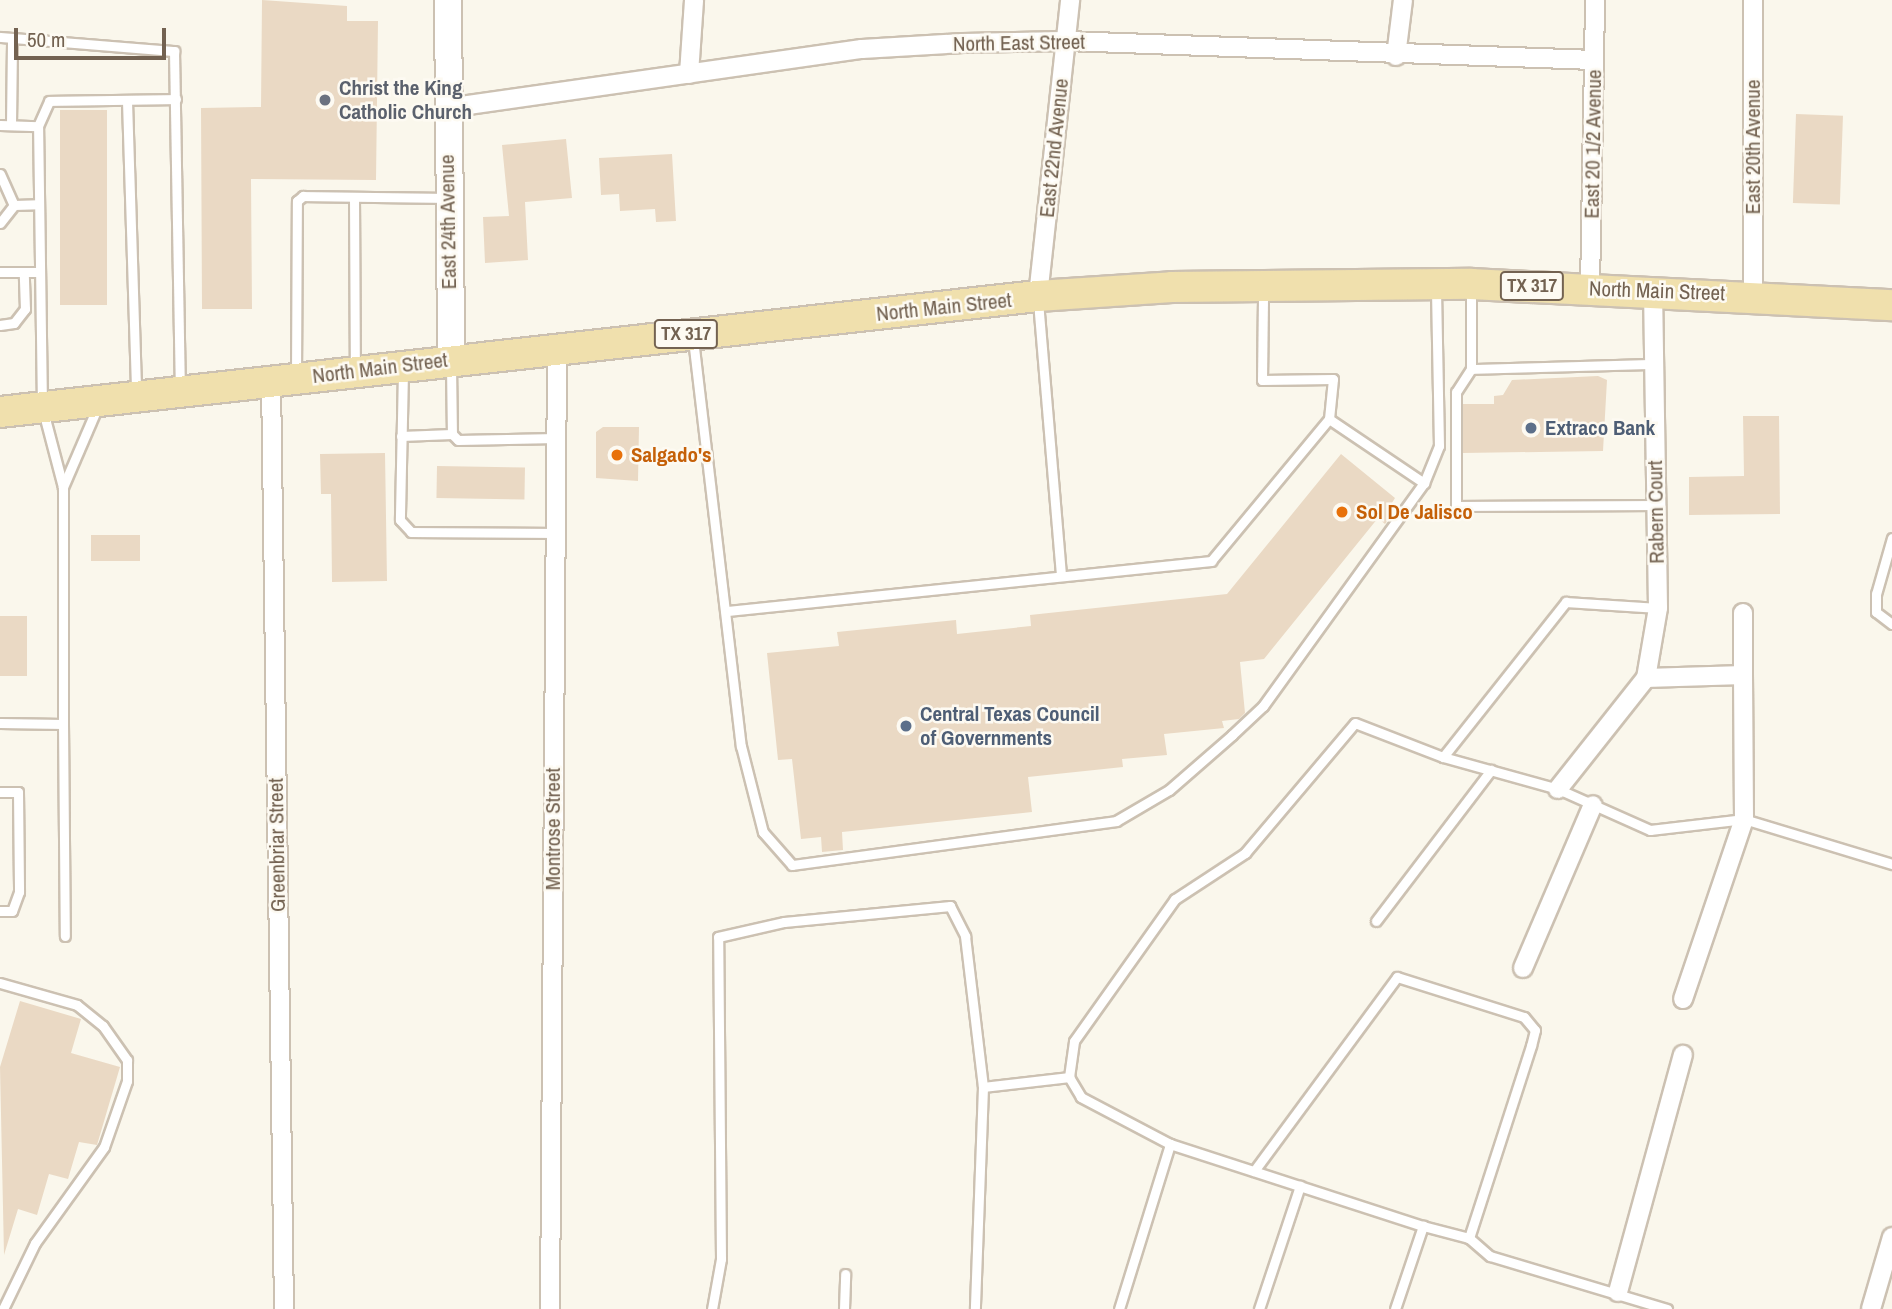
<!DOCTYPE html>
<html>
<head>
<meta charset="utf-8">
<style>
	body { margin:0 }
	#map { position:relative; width:1892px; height:1309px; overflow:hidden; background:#faf7ec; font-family:"Archivo Narrow",sans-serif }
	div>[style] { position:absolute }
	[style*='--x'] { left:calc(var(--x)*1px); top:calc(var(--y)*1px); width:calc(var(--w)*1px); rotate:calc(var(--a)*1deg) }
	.building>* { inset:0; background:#ead9c4; transform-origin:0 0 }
	.roads { filter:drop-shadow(2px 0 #ccc1b2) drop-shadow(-2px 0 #ccc1b2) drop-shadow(0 2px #ccc1b2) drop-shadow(0 -2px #ccc1b2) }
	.lane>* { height:9px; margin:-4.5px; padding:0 4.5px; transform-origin:4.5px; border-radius:4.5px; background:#fff }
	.street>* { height:18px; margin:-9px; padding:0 9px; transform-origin:9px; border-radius:9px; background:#fff }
	.secondary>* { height:26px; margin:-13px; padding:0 13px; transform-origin:13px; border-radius:13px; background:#fff }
	.primary>* { height:30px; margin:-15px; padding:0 15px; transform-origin:15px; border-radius:15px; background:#f0e0ad }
	.dots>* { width:19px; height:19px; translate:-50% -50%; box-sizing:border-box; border:4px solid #fdfaf2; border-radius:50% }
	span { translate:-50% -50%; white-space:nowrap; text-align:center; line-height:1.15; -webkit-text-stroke:5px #fdfaf2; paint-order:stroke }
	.shield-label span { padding:2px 5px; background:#fdfaf2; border:2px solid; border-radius:5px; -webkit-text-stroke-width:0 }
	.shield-label { font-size:19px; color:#736251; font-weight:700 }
	.street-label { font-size:21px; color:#736251 }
	.worship-label { font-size:21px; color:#5b616d; font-weight:700 }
	.left { translate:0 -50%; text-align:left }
	.service-label { font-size:21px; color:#4e5e75; font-weight:700 }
	.food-label { font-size:21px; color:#c56008; font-weight:700 }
	.scale { position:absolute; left:14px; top:28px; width:152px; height:32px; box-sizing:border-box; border:4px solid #736251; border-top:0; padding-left:9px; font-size:21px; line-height:24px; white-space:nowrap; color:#736251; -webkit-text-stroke:5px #fdfaf2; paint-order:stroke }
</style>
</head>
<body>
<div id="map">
	<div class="building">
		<div style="clip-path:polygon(262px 0,347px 6px,347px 21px,378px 21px,376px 180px,251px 179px,252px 309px,202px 309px,201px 108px,261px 107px)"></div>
		<div style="left:60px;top:110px;width:47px;height:195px"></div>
		<div style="left:1796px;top:114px;width:47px;height:89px;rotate:2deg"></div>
		<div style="clip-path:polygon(566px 139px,572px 198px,525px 202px,528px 260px,485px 263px,483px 217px,509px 216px,502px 145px)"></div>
		<div style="clip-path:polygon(672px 154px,676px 221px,656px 222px,655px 209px,620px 211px,619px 194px,601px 195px,599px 158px)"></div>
		<div style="clip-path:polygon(1598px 376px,1607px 380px,1603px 451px,1463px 453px,1463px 404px,1494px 404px,1494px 396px,1503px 395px,1512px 380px)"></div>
		<div style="clip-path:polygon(1743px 416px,1779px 416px,1780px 514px,1689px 515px,1689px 477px,1744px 476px)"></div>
		<div style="clip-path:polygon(603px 427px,639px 427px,638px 481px,596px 478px,596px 432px)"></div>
		<div style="clip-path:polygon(385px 453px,387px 581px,332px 582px,331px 494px,321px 494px,320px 454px)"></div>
		<div style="clip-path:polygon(1341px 454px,1395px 498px,1390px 506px,1395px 511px,1385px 524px,1378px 518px,1264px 659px,1240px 662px,1245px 713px,1239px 719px,1222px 721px,1224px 728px,1164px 734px,1167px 755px,1122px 759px,1123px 767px,1028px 777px,1032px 812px,842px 832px,843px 850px,822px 852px,821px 837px,801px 839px,792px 759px,778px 760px,767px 653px,839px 646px,837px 632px,956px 620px,957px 634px,1031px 626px,1030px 615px,1227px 594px)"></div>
		<div style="left:437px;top:466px;width:88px;height:32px;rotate:1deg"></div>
		<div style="left:91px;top:535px;width:49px;height:26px"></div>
		<div style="left:0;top:616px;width:27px;height:60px"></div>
		<div style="clip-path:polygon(20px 1001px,81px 1019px,71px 1053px,120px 1067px,97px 1145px,79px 1142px,68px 1179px,49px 1174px,37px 1215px,18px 1209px,4px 1255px,0 1067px)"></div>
	</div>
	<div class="roads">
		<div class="lane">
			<div style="--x:0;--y:37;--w:175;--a:4.6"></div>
			<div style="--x:174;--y:51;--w:335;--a:89"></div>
			<div style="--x:127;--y:101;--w:290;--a:88.2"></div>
			<div style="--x:0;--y:125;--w:38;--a:2"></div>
			<div style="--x:11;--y:125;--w:86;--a:-89.3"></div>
			<div style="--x:0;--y:174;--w:34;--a:66"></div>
			<div style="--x:354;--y:197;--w:172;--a:89.7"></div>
			<div style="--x:0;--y:223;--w:23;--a:-52"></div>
			<div style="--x:14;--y:205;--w:24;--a:-2"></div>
			<div style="--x:0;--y:272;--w:38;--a:0"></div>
			<div style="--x:1471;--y:289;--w:80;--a:90"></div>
			<div style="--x:1471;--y:369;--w:183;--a:-1.6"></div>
			<div style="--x:1038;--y:301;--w:275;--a:85.2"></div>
			<div style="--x:0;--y:325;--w:14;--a:-8"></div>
			<div style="--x:14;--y:323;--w:18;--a:-52"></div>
			<div style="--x:25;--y:309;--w:37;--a:-92"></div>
			<div style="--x:693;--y:339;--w:410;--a:83.3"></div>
			<div style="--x:741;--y:746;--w:89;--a:75.7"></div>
			<div style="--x:763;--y:832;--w:44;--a:48.7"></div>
			<div style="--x:792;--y:865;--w:327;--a:-7.7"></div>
			<div style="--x:1116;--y:821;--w:61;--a:-30.3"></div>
			<div style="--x:1169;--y:790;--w:84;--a:-41.1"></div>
			<div style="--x:1232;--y:735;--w:42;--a:-43.1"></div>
			<div style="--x:1263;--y:706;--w:275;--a:-54.2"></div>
			<div style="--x:1424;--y:483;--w:40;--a:-68"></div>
			<div style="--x:1439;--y:446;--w:156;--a:-91.1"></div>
			<div style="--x:451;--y:365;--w:69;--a:89.2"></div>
			<div style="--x:452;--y:434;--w:8;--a:45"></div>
			<div style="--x:458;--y:440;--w:99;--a:-1.2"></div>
			<div style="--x:1471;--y:369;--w:27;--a:123"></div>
			<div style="--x:1456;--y:392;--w:114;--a:90"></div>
			<div style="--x:1456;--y:506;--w:200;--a:-0.3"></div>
			<div style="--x:403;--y:371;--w:149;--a:91.2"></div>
			<div style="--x:400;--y:520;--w:16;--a:47"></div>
			<div style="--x:411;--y:532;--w:145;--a:0.4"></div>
			<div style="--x:296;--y:376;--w:175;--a:-89.7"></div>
			<div style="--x:297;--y:201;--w:8;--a:-40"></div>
			<div style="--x:303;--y:196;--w:143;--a:0.8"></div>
			<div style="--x:1329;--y:419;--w:115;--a:34"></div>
			<div style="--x:401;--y:436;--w:51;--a:-2.2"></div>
			<div style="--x:63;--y:487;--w:86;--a:-66.7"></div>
			<div style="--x:1892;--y:538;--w:58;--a:105.9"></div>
			<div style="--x:1876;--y:594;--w:18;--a:90"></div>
			<div style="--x:1876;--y:612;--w:20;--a:37"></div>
			<div style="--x:727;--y:611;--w:487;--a:-5.9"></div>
			<div style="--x:1211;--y:561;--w:185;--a:-50.3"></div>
			<div style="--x:1329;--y:419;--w:40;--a:-84.3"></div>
			<div style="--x:1333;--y:379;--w:71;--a:179.2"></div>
			<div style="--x:1262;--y:380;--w:88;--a:-89.3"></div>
			<div style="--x:0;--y:723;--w:63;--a:0.9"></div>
			<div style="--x:63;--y:724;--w:212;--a:89.5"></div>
			<div style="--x:63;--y:724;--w:237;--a:-90"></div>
			<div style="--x:63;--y:487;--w:83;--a:-104.7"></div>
			<div style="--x:42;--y:407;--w:281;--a:-90.8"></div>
			<div style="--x:38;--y:126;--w:27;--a:-66"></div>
			<div style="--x:49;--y:101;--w:127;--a:-0.9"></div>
			<div style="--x:1443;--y:757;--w:119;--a:15.5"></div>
			<div style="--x:1558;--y:789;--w:101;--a:24"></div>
			<div style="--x:1650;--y:830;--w:95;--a:-6.7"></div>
			<div style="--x:1744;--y:819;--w:155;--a:16.9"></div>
			<div style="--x:0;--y:792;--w:18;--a:0"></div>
			<div style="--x:18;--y:792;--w:100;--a:89.4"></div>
			<div style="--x:19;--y:892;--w:20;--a:110"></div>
			<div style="--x:12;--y:911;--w:12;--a:180"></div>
			<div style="--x:1376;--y:921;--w:190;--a:-52.7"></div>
			<div style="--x:0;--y:983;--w:80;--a:15.9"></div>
			<div style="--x:77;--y:1005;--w:33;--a:39"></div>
			<div style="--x:103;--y:1026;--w:42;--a:54.8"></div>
			<div style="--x:127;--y:1060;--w:21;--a:90"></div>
			<div style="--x:127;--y:1081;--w:70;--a:109.2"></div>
			<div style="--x:104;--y:1147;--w:118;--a:125.7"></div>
			<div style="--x:35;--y:1243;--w:73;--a:115.9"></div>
			<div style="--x:983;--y:1087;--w:87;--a:-6.6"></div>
			<div style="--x:1170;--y:1144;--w:266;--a:18"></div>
			<div style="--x:1254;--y:1171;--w:241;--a:-53.6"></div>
			<div style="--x:1397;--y:977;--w:133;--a:17.5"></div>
			<div style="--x:1524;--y:1017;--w:17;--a:50"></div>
			<div style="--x:1535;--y:1030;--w:16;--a:104"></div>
			<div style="--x:1531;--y:1046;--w:202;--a:107.9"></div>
			<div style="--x:712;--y:1309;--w:51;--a:-79.8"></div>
			<div style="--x:721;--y:1259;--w:322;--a:-90.5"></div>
			<div style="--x:718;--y:937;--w:68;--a:-12.8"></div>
			<div style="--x:784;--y:922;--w:167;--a:-5.5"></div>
			<div style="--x:950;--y:906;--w:34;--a:63"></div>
			<div style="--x:965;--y:936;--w:152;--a:83.2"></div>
			<div style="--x:983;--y:1087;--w:222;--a:92.1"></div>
			<div style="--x:844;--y:1309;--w:35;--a:-88"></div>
			<div style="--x:1119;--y:1309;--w:173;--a:-72.8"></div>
			<div style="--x:1170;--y:1144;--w:101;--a:-152.2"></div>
			<div style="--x:1081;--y:1097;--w:23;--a:-121"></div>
			<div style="--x:1069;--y:1077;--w:36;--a:-82"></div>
			<div style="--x:1074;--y:1041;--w:174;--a:-54.6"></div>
			<div style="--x:1175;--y:899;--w:84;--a:-33.3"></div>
			<div style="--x:1245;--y:853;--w:170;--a:-49.8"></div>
			<div style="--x:1355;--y:723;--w:94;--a:21.1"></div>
			<div style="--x:1443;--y:757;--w:198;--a:-51.6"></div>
			<div style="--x:1566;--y:602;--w:92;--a:3.7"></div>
			<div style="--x:1259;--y:1309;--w:130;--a:-71.6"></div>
			<div style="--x:1395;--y:1309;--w:88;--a:-71.4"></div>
			<div style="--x:1423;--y:1226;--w:48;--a:14.6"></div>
			<div style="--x:1469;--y:1238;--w:28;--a:41"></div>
			<div style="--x:1490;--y:1256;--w:185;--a:16.7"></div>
		</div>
		<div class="street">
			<div style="--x:1753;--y:0;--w:295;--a:90"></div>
			<div style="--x:1396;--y:56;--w:56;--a:-82.9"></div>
			<div style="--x:689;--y:74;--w:74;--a:-86.1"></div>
			<div style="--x:447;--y:108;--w:419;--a:-8.1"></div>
			<div style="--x:862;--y:49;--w:101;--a:-3.4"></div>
			<div style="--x:963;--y:43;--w:103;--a:-1.1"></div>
			<div style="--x:1066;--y:41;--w:528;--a:2.06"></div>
			<div style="--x:1590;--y:289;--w:289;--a:-89"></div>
			<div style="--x:1653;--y:289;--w:319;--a:89.1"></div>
			<div style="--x:1658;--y:608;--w:71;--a:99.7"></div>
			<div style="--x:1646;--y:678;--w:97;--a:-1.8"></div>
			<div style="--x:1743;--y:675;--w:144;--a:89.6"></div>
			<div style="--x:1744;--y:819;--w:190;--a:108.7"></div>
			<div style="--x:1038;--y:296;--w:298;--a:-83.8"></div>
			<div style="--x:271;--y:380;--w:929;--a:89.2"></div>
			<div style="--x:1743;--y:675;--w:62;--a:-90"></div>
			<div style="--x:1558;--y:789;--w:142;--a:-51.6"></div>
			<div style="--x:1523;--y:968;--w:177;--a:-66.8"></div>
			<div style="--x:1618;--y:1292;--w:246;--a:-74.7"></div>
			<div style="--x:550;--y:1309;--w:961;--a:-89.58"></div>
			<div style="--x:1871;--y:1309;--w:75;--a:-73.7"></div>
		</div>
		<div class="secondary">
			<div style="--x:448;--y:0;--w:360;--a:89.5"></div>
		</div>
		<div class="primary">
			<div style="--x:0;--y:412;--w:1044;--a:-6.38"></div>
			<div style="--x:1038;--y:296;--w:134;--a:-3.8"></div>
			<div style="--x:1172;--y:287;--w:299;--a:-0.6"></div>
			<div style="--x:1471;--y:284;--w:422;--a:2.9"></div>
		</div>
	</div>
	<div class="dots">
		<div style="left:325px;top:100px;background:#6b7280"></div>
		<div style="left:1531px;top:428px;background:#5c6f8a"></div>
		<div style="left:617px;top:455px;background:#e8710a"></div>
		<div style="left:1342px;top:512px;background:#e8710a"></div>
		<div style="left:906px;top:726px;background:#5c6f8a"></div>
	</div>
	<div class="shield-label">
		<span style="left:1532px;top:286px">TX 317</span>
		<span style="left:686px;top:334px">TX 317</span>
	</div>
	<div class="street-label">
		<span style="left:1019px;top:43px;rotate:-1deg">North East Street</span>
		<span style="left:1593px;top:144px;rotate:-89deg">East 20 1/2 Avenue</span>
		<span style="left:1753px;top:147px;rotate:-90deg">East 20th Avenue</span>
		<span style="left:1054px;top:148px;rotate:-84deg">East 22nd Avenue</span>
		<span style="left:448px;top:222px;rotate:-91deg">East 24th Avenue</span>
		<span style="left:1657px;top:291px;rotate:2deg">North Main Street</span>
		<span style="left:944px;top:307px;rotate:-6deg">North Main Street</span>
		<span style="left:380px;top:368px;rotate:-7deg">North Main Street</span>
		<span style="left:1656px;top:512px;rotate:-91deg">Rabern Court</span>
		<span style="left:553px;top:829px;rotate:-90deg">Montrose Street</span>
		<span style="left:277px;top:845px;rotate:-91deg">Greenbriar Street</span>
	</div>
	<div class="worship-label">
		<span class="left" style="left:339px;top:100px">Christ the King<br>Catholic Church</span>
	</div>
	<div class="service-label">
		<span class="left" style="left:1545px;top:428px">Extraco Bank</span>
		<span class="left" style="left:920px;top:726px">Central Texas Council<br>of Governments</span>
	</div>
	<div class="food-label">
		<span class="left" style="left:631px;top:455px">Salgado's</span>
		<span class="left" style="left:1356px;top:512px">Sol De Jalisco</span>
	</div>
	<div class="scale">50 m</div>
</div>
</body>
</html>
